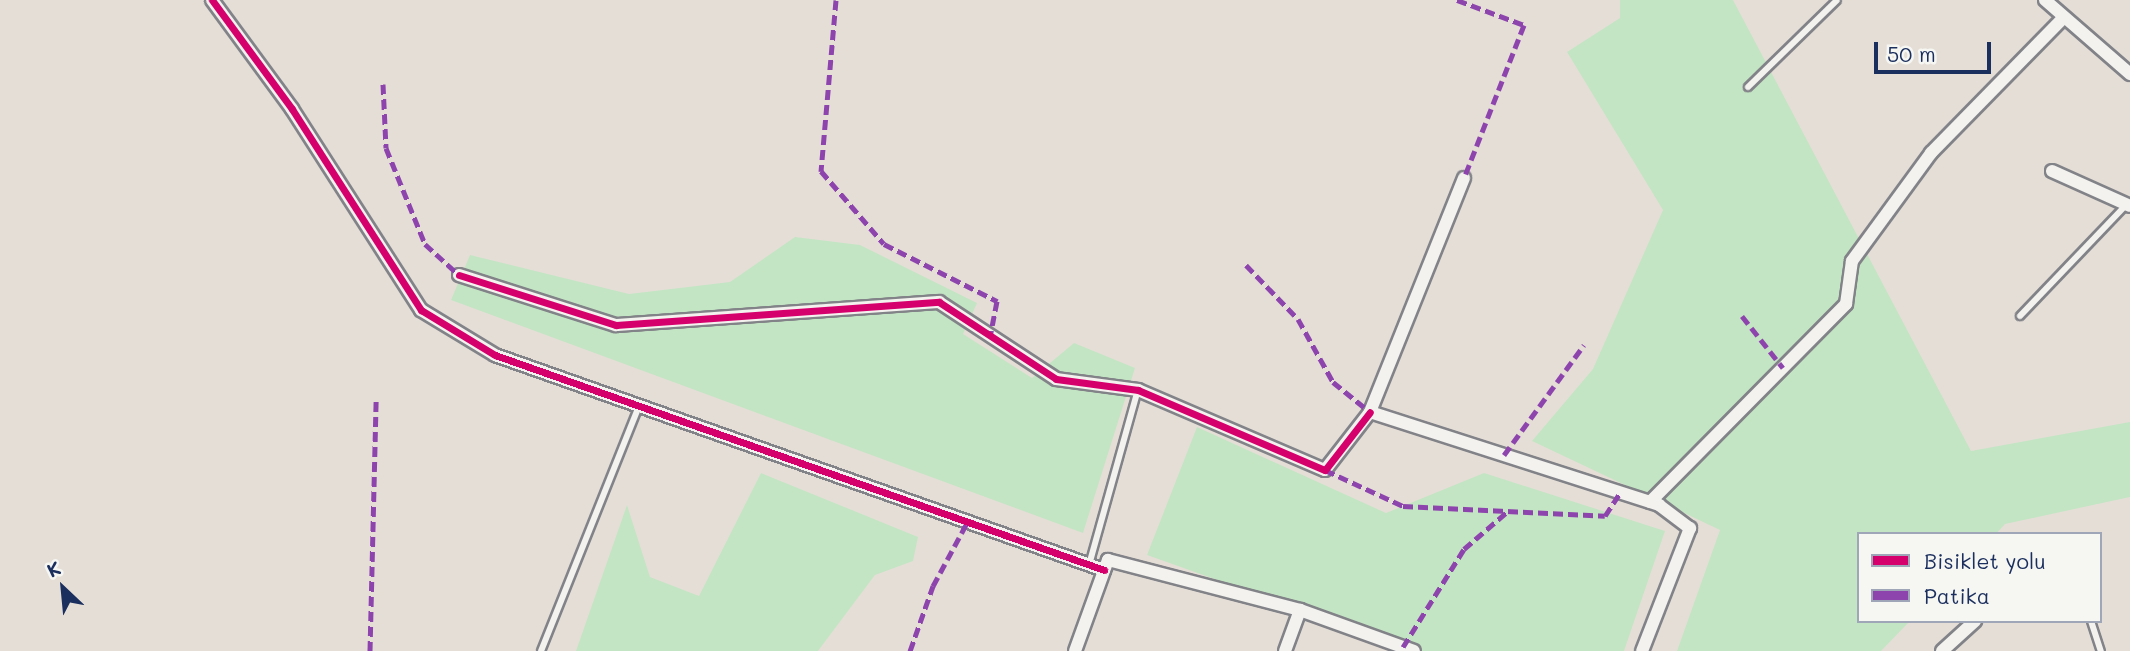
<!DOCTYPE html>
<html>
<head>
<meta charset="utf-8">
<style>
	body { margin:0 }
	#map { position:relative; width:2130px; height:651px; overflow:hidden; background:#e5ded7; font-family:Mali,sans-serif }
	div>[style] { position:absolute }
	[style*='--x'] { left:calc(var(--x)*1px); top:calc(var(--y)*1px); width:calc(var(--w)*1px); rotate:calc(var(--a)*1deg) }
	.green>* { inset:0; background:#c4e5c4 }
	.roads { filter:drop-shadow(2px 0 #828388) drop-shadow(-2px 0 #828388) drop-shadow(0 2px #828388) drop-shadow(0 -2px #828388) }
	.service>* { height:6px; margin:-3px; padding:0 3px; transform-origin:3px; border-radius:3px; background:#f3f2ef }
	.minor>* { height:12px; margin:-6px; padding:0 6px; transform-origin:6px; border-radius:6px; background:#f3f2ef }
	.quiet>* { height:5px; margin-top:-2.5px; transform-origin:0; background:repeating-linear-gradient(90deg,#8e44ad 0 10px,transparent 0 15px) }
	.cycleway>* { height:7px; margin:-3.5px; padding:0 3.5px; transform-origin:3.5px; border-radius:3.5px; background:#d6006c }
	span { translate:-50% -50%; white-space:nowrap; text-align:center; line-height:1.15; -webkit-text-stroke:5px #f6f6f2; paint-order:stroke }
	.legend { position:absolute; left:1857px; top:532px; width:245px; height:91px; box-sizing:border-box; background:#f6f6f2; border:2px solid #9ea6b7; margin:0; padding:9px 12px; list-style:none; font-size:21px; color:#1b2f5e }
	.legend li { display:flex; align-items:center; gap:14px; height:35px }
	.legend b { width:35px; border:2px solid #9ea6b7 }
	.north { position:absolute; left:28px; top:553px; width:70px; height:70px; -webkit-text-stroke:5px #f6f6f2; paint-order:stroke; rotate:334deg; font-size:19px; font-weight:700; line-height:28px; text-align:center; color:#1b2f5e }
	.north::after { content:''; display:block; margin:auto; width:24px; height:32px; background:#1b2f5e; clip-path:polygon(50% 0,100% 100%,50% 72%,0 100%) }
	.scale { position:absolute; left:1874px; top:42px; width:117px; height:32px; box-sizing:border-box; border:4px solid #1b2f5e; border-top:0; padding-left:9px; font-size:21px; line-height:24px; white-space:nowrap; color:#1b2f5e; -webkit-text-stroke:5px #f6f6f2; paint-order:stroke }
</style>
</head>
<body>
<div id="map">
	<div class="green">
		<div style="clip-path:polygon(1620px 0,1733px 0,1971px 451px,2130px 422px,2130px 497px,2005px 524px,1996px 534px,1859px 534px,1859px 621px,1910px 621px,1881px 651px,1677px 651px,1720px 530px,1532px 441px,1593px 369px,1663px 210px,1567px 52px,1620px 18px)"></div>
		<div style="clip-path:polygon(795px 237px,860px 245px,977px 303px,963px 334px,1032px 378px,1074px 343px,1135px 368px,1083px 533px,451px 300px,470px 255px,629px 294px,730px 282px)"></div>
		<div style="clip-path:polygon(1197px 427px,1386px 513px,1484px 473px,1665px 531px,1624px 651px,1417px 651px,1147px 555px)"></div>
		<div style="clip-path:polygon(761px 473px,918px 537px,913px 561px,875px 575px,818px 651px,576px 651px,627px 505px,650px 577px,699px 596px)"></div>
	</div>
	<div class="roads">
		<div class="service">
			<div style="--x:1748;--y:87;--w:124;--a:-44.3"></div>
			<div style="--x:2020;--y:316;--w:155;--a:-46.3"></div>
			<div style="--x:1089;--y:565;--w:182;--a:-74.4"></div>
			<div style="--x:2091;--y:621;--w:32;--a:72"></div>
			<div style="--x:541;--y:651;--w:264;--a:-68.2"></div>
		</div>
		<div class="minor">
			<div style="--x:212;--y:0;--w:135;--a:53.7"></div>
			<div style="--x:292;--y:109;--w:239;--a:57.3"></div>
			<div style="--x:421;--y:310;--w:87;--a:31.3"></div>
			<div style="--x:495;--y:355;--w:646;--a:19.44"></div>
			<div style="--x:2045;--y:0;--w:113;--a:41"></div>
			<div style="--x:2052;--y:171;--w:85;--a:24.2"></div>
			<div style="--x:1464;--y:178;--w:252;--a:111.9"></div>
			<div style="--x:1370;--y:412;--w:304;--a:17.8"></div>
			<div style="--x:1659;--y:505;--w:39;--a:37"></div>
			<div style="--x:1690;--y:528;--w:132;--a:111.3"></div>
			<div style="--x:459;--y:275;--w:165;--a:17.7"></div>
			<div style="--x:616;--y:325;--w:324;--a:-4.1"></div>
			<div style="--x:939;--y:302;--w:140;--a:33.3"></div>
			<div style="--x:1056;--y:379;--w:83;--a:7.6"></div>
			<div style="--x:1138;--y:390;--w:203;--a:23.2"></div>
			<div style="--x:1325;--y:470;--w:73;--a:-52.2"></div>
			<div style="--x:1650;--y:502;--w:279;--a:-45.3"></div>
			<div style="--x:1846;--y:304;--w:43;--a:-82.1"></div>
			<div style="--x:1852;--y:261;--w:134;--a:-53.8"></div>
			<div style="--x:1931;--y:153;--w:190;--a:-45.6"></div>
			<div style="--x:1075;--y:651;--w:97;--a:-70.1"></div>
			<div style="--x:1108;--y:560;--w:198;--a:14.6"></div>
			<div style="--x:1300;--y:610;--w:121;--a:19.8"></div>
			<div style="--x:1285;--y:651;--w:44;--a:-69.9"></div>
			<div style="--x:1942;--y:651;--w:45;--a:-42.3"></div>
		</div>
	</div>
	<div class="quiet">
		<div style="--x:836;--y:0;--w:172;--a:95"></div>
		<div style="--x:821;--y:171;--w:96;--a:49.2"></div>
		<div style="--x:884;--y:244;--w:127;--a:26.8"></div>
		<div style="--x:997;--y:301;--w:36;--a:101"></div>
		<div style="--x:1457;--y:0;--w:72;--a:20.5"></div>
		<div style="--x:1524;--y:25;--w:164;--a:111.4"></div>
		<div style="--x:383;--y:84;--w:64;--a:87.3"></div>
		<div style="--x:386;--y:148;--w:104;--a:67.9"></div>
		<div style="--x:425;--y:244;--w:46;--a:42.4"></div>
		<div style="--x:1246;--y:265;--w:75;--a:46.1"></div>
		<div style="--x:1298;--y:319;--w:72;--a:60.9"></div>
		<div style="--x:1333;--y:382;--w:48;--a:39"></div>
		<div style="--x:1742;--y:316;--w:66;--a:51.7"></div>
		<div style="--x:1504;--y:455;--w:136;--a:-54"></div>
		<div style="--x:1325;--y:470;--w:86;--a:24.8"></div>
		<div style="--x:1403;--y:506;--w:202;--a:2.8"></div>
		<div style="--x:1605;--y:516;--w:27;--a:-57"></div>
		<div style="--x:1403;--y:647;--w:115;--a:-58.1"></div>
		<div style="--x:1464;--y:549;--w:58;--a:-40.8"></div>
		<div style="--x:370;--y:651;--w:253;--a:-88.6"></div>
		<div style="--x:910;--y:651;--w:69;--a:-70.5"></div>
		<div style="--x:933;--y:586;--w:74;--a:-61.7"></div>
	</div>
	<div class="cycleway">
		<div style="--x:212;--y:0;--w:135;--a:53.7"></div>
		<div style="--x:292;--y:109;--w:239;--a:57.3"></div>
		<div style="--x:421;--y:310;--w:87;--a:31.3"></div>
		<div style="--x:495;--y:355;--w:646;--a:19.44"></div>
		<div style="--x:459;--y:275;--w:165;--a:17.7"></div>
		<div style="--x:616;--y:325;--w:324;--a:-4.1"></div>
		<div style="--x:939;--y:302;--w:140;--a:33.3"></div>
		<div style="--x:1056;--y:379;--w:83;--a:7.6"></div>
		<div style="--x:1138;--y:390;--w:203;--a:23.2"></div>
		<div style="--x:1325;--y:470;--w:73;--a:-52.2"></div>
	</div>
	<ul class="legend">
	<li><b style="height:9px;background:#d6006c"></b>Bisiklet yolu</li>
	<li><b style="height:9px;background:#8e44ad"></b>Patika</li>
	</ul>
	<div class="north">K</div>
	<div class="scale">50 m</div>
</div>
</body>
</html>
